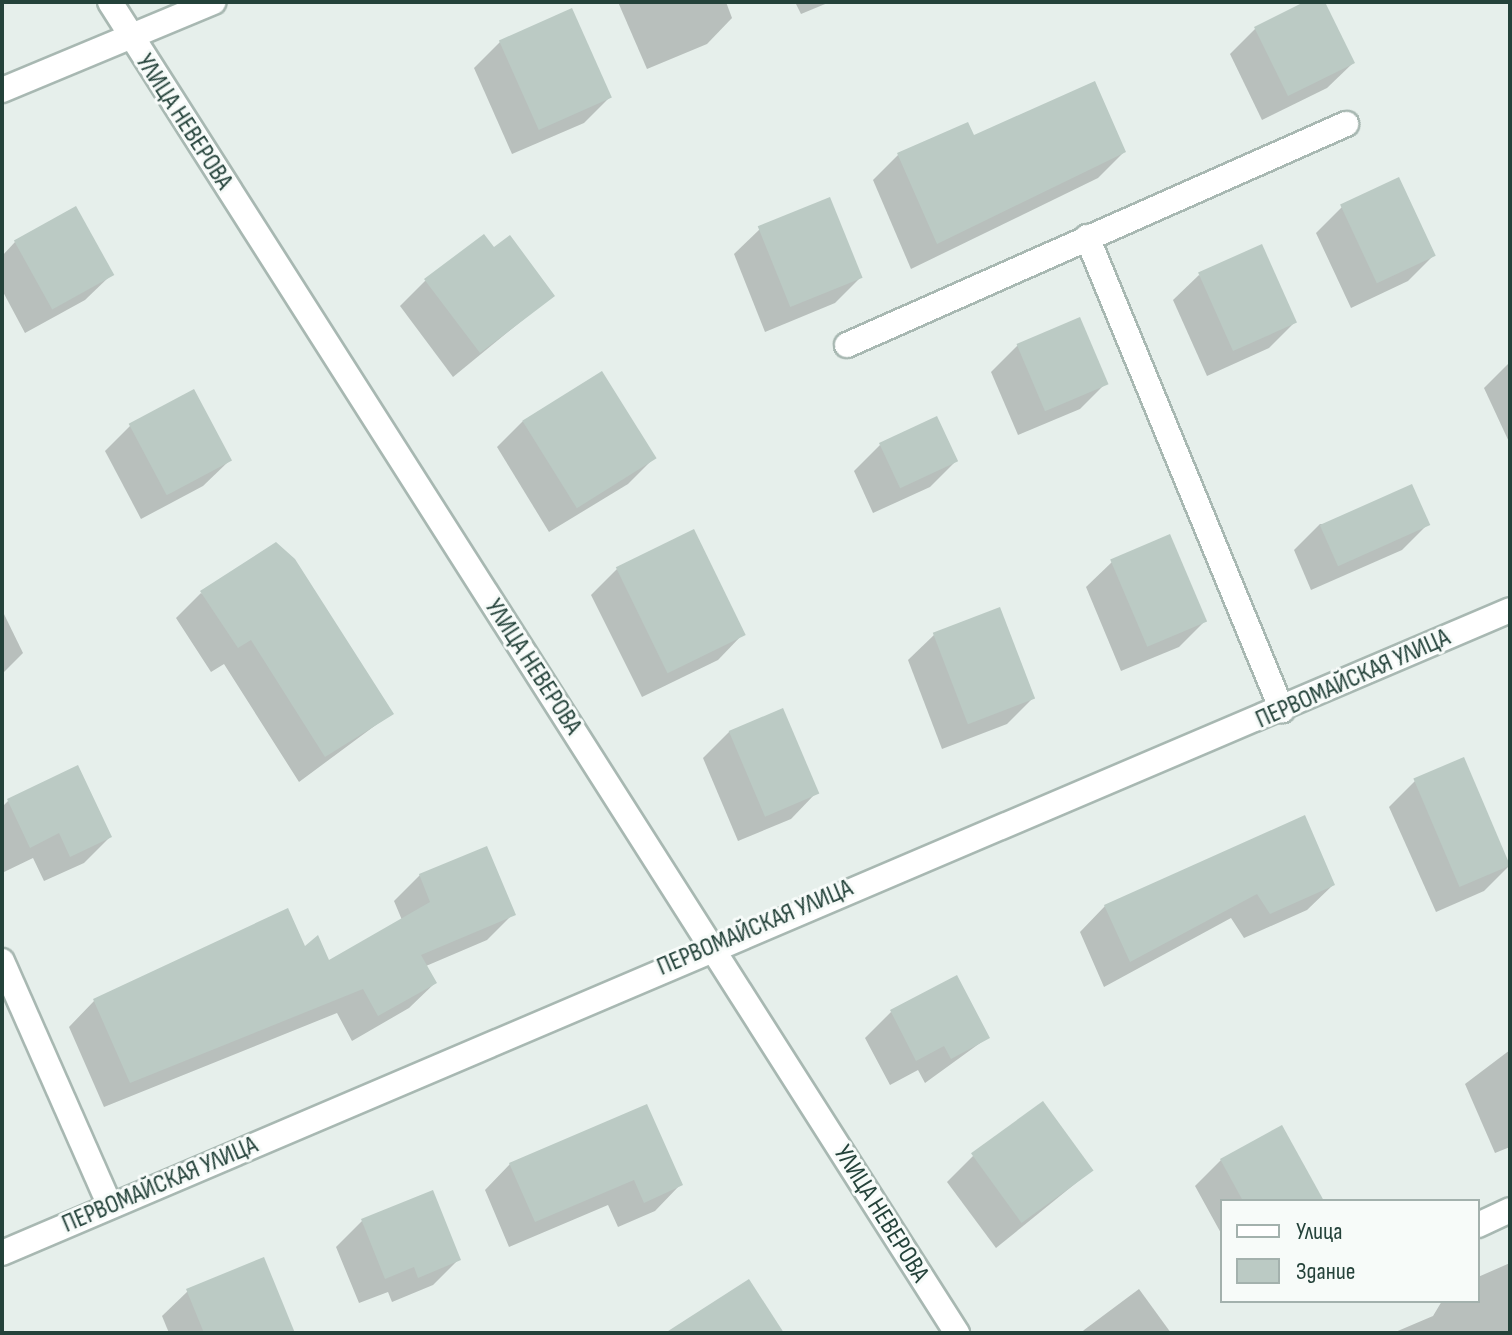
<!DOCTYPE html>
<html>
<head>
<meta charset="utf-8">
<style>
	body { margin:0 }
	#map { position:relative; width:1512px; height:1335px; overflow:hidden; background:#e6efeb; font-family:"Sofia Sans Condensed",sans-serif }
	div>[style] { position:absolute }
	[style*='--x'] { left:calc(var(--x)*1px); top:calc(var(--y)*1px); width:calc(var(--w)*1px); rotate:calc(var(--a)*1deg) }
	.shadow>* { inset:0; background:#0003 }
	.building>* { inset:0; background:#bbcac4; transform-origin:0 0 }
	.roads { filter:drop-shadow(2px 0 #a8b8b2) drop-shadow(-2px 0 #a8b8b2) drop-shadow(0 2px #a8b8b2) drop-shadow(0 -2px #a8b8b2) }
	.lane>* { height:24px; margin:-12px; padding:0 12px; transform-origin:12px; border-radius:12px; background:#fff }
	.street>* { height:24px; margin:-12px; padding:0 12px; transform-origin:12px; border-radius:12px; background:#fff }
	span { translate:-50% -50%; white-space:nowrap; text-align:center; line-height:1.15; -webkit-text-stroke:6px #f7fbf9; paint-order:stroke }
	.street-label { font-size:26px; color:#24423a }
	.frame { position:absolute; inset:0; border:4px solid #24423a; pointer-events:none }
	.legend { position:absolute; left:1220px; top:1199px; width:260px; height:104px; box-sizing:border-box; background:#f7fbf9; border:2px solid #a3b1ad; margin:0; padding:10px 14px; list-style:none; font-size:24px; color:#24423a }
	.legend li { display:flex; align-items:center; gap:16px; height:40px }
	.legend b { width:40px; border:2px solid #a3b1ad }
</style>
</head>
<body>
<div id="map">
	<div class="shadow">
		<div style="clip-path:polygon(618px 2px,726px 2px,732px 18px,707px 44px,647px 69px)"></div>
		<div style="clip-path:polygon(795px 2px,830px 2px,801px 14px)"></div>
		<div style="clip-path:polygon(1309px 2px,1323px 2px,1353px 63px,1327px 88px,1262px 120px,1230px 54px,1256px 28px)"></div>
		<div style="clip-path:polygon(571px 10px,610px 97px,584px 123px,512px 154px,474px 68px,500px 42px)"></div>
		<div style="clip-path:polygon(973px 138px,1124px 152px,1098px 178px,911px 269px,873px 180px,899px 154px)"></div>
		<div style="clip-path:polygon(1342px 207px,1434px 255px,1408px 281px,1351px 308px,1316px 233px)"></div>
		<div style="clip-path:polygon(760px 229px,861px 277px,835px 303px,765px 332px,734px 254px)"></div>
		<div style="clip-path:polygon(15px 242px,111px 275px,85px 300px,25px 333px,2px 290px,2px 256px)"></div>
		<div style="clip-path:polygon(494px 250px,553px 295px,453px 377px,400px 306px,425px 281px)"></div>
		<div style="clip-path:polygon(1199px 275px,1295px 322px,1269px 348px,1207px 376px,1173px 300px)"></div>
		<div style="clip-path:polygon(1079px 320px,1106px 383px,1080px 409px,1018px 435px,991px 372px,1017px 346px)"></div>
		<div style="clip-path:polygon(1510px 362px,1510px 444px,1484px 388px)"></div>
		<div style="clip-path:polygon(523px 421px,653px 459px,628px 484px,549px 532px,497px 447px)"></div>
		<div style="clip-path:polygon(131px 425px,229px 461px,203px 486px,141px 519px,105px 451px)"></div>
		<div style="clip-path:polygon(880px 445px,956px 461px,930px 487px,873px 513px,854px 471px)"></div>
		<div style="clip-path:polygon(1320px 524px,1427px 525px,1402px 550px,1311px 590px,1294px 550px)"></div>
		<div style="clip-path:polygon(1112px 562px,1205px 621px,1179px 647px,1121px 671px,1086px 587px)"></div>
		<div style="clip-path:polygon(617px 569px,743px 634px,718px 660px,642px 697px,591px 595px)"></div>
		<div style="clip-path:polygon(201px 593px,392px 713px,299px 782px,224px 664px,211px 672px,176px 618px)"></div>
		<div style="clip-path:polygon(2px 610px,23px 653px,2px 674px)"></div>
		<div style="clip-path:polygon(934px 635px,1033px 698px,1007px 724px,942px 749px,908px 660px)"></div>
		<div style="clip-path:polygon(782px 710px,816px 793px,791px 819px,738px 841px,703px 758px,729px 732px)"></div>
		<div style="clip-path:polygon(1415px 781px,1510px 865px,1484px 891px,1436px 912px,1389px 807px)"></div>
		<div style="clip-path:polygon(8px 801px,110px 837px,84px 863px,44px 881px,33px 858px,4px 872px,2px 807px)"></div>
		<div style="clip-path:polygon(420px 875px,513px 914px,487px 940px,426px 966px,435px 983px,409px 1008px,352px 1041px,337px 1013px,104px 1107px,69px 1027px,94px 1001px,304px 949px,328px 962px,402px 920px,394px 901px)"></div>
		<div style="clip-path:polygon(1333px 885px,1307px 910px,1244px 938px,1231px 918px,1104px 987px,1080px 932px,1105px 906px)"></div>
		<div style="clip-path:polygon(891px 1012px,987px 1038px,925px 1083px,918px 1070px,890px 1085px,865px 1038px)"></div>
		<div style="clip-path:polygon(1510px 1050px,1510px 1147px,1495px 1153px,1465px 1084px)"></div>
		<div style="clip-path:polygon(973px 1156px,1092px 1170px,996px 1248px,947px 1182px)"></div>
		<div style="clip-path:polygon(1221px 1160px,1321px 1201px,1222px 1201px,1222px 1235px,1195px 1186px)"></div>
		<div style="clip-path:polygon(510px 1164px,680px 1185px,655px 1211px,618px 1227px,608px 1205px,509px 1247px,485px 1190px)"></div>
		<div style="clip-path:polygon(431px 1192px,459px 1259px,433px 1285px,392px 1302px,388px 1292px,359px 1303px,336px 1247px,362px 1221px)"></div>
		<div style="clip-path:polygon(1510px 1263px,1510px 1333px,1393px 1333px,1433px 1316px,1442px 1301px,1478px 1301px,1478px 1277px)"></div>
		<div style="clip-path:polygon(1139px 1289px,1171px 1333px,1081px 1333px,1084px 1330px)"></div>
		<div style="clip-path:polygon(188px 1291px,262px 1333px,169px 1333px,162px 1316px)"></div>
	</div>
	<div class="building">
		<div style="clip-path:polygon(1304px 2px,1325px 2px,1355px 63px,1288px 96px,1254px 27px)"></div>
		<div style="left:572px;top:8px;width:98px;height:80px;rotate:66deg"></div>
		<div style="clip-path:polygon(1095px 81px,1126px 152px,937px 244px,897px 153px,968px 122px,974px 135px)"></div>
		<div style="left:1399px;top:177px;width:87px;height:65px;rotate:65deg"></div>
		<div style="left:830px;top:197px;width:87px;height:78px;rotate:68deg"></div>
		<div style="left:76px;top:206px;width:79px;height:71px;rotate:61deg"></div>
		<div style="clip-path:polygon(484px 234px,494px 247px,510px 235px,555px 296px,480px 353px,424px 279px)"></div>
		<div style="left:1262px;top:244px;width:86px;height:70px;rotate:66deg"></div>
		<div style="left:1080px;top:317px;width:73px;height:69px;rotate:67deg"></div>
		<div style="left:602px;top:371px;width:103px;height:94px;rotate:58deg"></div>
		<div style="left:194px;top:389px;width:81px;height:74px;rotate:62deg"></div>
		<div style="left:937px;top:416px;width:50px;height:64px;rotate:65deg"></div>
		<div style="left:1412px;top:484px;width:45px;height:101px;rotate:66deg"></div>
		<div style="left:694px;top:529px;width:118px;height:87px;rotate:64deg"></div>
		<div style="left:1170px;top:534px;width:95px;height:65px;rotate:67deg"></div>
		<div style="clip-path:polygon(276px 542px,295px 559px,394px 714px,325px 757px,251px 640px,238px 648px,200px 591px)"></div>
		<div style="left:1000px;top:607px;width:98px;height:72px;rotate:69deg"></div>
		<div style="left:783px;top:708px;width:93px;height:59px;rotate:67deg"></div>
		<div style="left:1464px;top:757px;width:118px;height:55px;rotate:67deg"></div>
		<div style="clip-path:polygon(78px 765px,112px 837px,70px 857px,59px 833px,30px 848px,7px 799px)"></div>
		<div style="clip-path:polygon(1305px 815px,1335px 885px,1270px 914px,1257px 894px,1130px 962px,1104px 905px)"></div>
		<div style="clip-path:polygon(487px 846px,516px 915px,421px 955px,437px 983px,378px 1016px,363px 989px,130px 1083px,93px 999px,288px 908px,305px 946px,318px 935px,329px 960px,430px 902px,419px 874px)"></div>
		<div style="clip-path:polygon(957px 975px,990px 1038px,951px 1059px,944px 1046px,916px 1061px,890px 1010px)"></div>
		<div style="left:1043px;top:1101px;width:86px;height:89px;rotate:54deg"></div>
		<div style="clip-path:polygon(647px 1104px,683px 1185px,644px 1203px,634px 1180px,535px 1222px,509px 1163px)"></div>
		<div style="clip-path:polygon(1282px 1125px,1324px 1201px,1243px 1201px,1220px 1159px)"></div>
		<div style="clip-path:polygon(433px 1190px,461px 1260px,418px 1278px,414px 1267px,385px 1279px,361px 1219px)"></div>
		<div style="clip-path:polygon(264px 1257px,295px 1333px,204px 1333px,186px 1289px)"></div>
		<div style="clip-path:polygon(749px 1279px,784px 1333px,665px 1333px)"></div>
	</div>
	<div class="roads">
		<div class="lane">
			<div style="--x:1087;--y:237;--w:512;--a:67.6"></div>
			<div style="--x:847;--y:345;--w:546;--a:-23.89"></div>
			<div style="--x:2;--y:961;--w:268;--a:66.2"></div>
			<div style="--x:1478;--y:1225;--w:35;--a:-25"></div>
		</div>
		<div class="street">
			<div style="--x:110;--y:2;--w:1578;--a:57.53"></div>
			<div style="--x:2;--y:90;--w:229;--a:-22.6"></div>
			<div style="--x:2;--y:1253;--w:1639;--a:-23.09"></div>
		</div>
	</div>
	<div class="street-label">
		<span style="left:184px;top:122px;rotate:57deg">УЛИЦА НЕВЕРОВА</span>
		<span style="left:533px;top:667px;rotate:57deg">УЛИЦА НЕВЕРОВА</span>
		<span style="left:1353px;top:679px;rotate:-24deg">ПЕРВОМАЙСКАЯ УЛИЦА</span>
		<span style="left:755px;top:928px;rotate:-23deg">ПЕРВОМАЙСКАЯ УЛИЦА</span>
		<span style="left:160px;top:1185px;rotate:-23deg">ПЕРВОМАЙСКАЯ УЛИЦА</span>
		<span style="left:881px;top:1214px;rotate:58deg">УЛИЦА НЕВЕРОВА</span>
	</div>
	<div class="frame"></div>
	<ul class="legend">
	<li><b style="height:10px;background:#fff"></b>Улица</li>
	<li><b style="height:22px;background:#bbcac4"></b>Здание</li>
	</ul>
</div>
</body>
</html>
